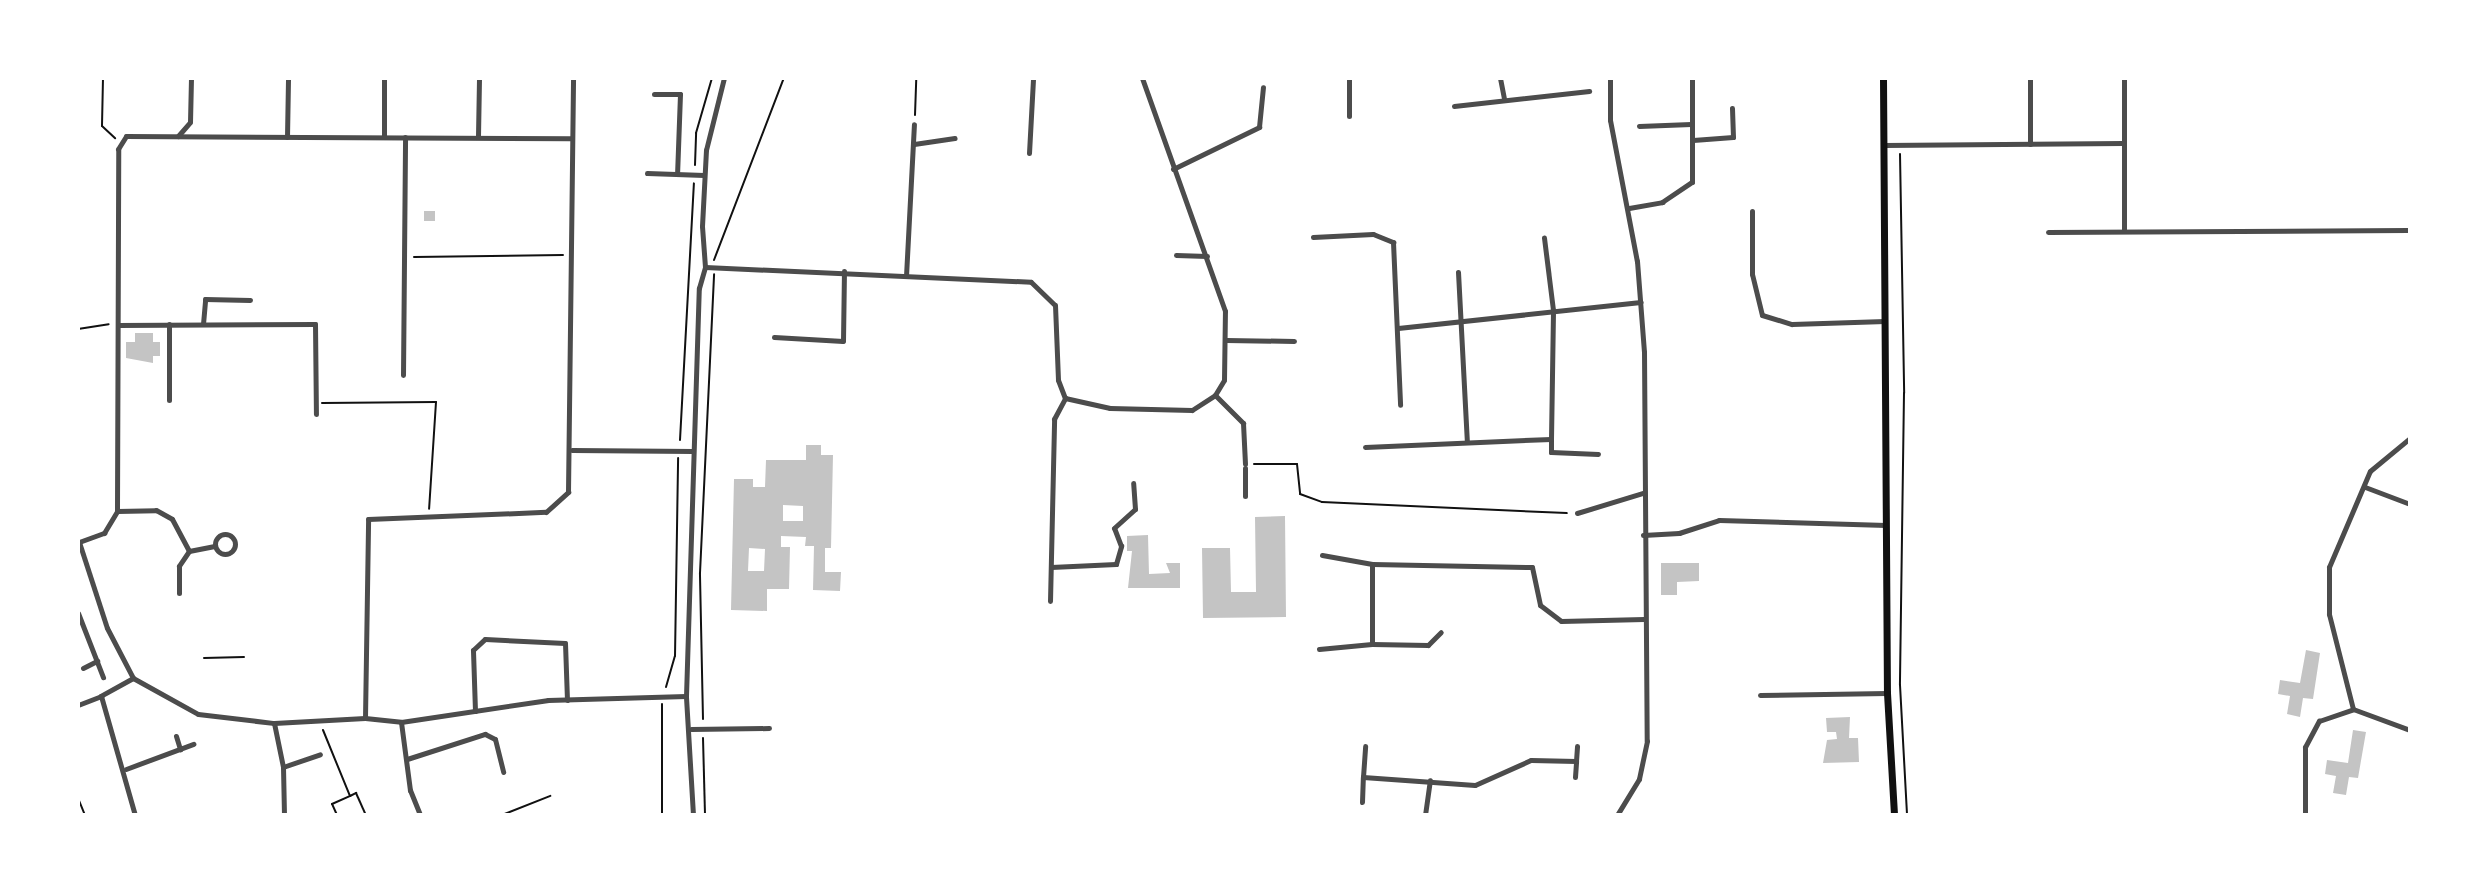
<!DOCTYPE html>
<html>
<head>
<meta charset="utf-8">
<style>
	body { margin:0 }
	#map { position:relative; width:2488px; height:893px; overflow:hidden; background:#fff; font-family:"Times New Roman",serif }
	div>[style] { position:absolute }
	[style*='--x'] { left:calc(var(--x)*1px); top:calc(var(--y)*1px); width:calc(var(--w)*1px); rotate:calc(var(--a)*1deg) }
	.building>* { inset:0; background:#c4c4c4; transform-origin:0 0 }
	.path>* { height:2px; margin:-1px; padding:0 1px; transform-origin:1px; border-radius:1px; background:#111 }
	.minor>* { height:5px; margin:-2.5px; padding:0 2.5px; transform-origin:2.5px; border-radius:2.5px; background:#4c4c4c }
	.minor>.ring { margin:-2.5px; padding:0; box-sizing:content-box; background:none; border:5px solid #4c4c4c; border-radius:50% }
	.primary>* { height:7px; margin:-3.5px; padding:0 3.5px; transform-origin:3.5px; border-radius:3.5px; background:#111 }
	span { translate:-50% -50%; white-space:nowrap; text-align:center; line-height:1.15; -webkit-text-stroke:8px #fff; paint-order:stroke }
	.frame { position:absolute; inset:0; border:80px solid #fff; pointer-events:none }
</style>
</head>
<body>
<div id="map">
	<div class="building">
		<div style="left:424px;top:211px;width:11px;height:10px"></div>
		<div style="clip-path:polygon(135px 333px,153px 333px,153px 342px,160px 342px,160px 356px,153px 356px,153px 363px,126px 358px,126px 342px,135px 342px)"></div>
		<div style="clip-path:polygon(evenodd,806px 445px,821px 445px,821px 455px,833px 455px,831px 548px,825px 548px,825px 572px,841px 572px,840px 591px,813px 590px,814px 546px,805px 546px,806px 537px,781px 536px,781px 547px,790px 547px,789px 589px,767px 589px,767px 611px,731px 610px,734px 479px,753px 479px,753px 487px,765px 487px,766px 460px,806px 460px,806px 445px,783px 505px,803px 506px,803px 521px,783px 521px,783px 505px,806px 445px,749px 548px,765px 549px,764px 571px,748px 571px,749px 548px)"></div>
		<div style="clip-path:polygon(1285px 516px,1286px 617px,1203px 618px,1202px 548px,1230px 548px,1231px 592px,1256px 592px,1255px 517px)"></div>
		<div style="clip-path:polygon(1148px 535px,1149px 574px,1170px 573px,1166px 563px,1180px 563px,1180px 588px,1128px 588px,1132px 551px,1127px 551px,1127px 536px)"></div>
		<div style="clip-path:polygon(1661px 563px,1699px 563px,1699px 581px,1677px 582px,1677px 595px,1661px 595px)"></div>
		<div style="clip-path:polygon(2306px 650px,2320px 653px,2313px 699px,2303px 698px,2300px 717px,2287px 714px,2290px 696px,2278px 694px,2280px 680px,2300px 683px)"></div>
		<div style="clip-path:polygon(1850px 717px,1849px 738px,1858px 738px,1859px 762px,1823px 763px,1827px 740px,1837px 739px,1836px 732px,1827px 732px,1826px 718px)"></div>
		<div style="clip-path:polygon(2353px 730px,2366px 732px,2358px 778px,2349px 777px,2346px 795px,2333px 793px,2336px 776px,2325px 774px,2327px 760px,2348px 763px)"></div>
	</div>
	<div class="path">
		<div style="--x:103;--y:78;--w:48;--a:91.2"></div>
		<div style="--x:102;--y:126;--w:18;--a:43"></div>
		<div style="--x:915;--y:115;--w:37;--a:-88"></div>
		<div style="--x:1900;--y:154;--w:239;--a:89"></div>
		<div style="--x:1904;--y:393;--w:292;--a:90.8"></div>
		<div style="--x:1900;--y:685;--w:130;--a:86.9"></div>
		<div style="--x:695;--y:165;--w:32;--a:-88"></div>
		<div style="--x:696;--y:133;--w:57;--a:-73.8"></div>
		<div style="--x:414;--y:257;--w:149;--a:-0.8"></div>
		<div style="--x:714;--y:260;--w:195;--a:-69"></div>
		<div style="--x:78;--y:329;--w:31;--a:-9"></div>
		<div style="--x:322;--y:403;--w:114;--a:-0.5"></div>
		<div style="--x:436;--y:402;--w:107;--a:93.7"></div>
		<div style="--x:680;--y:440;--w:257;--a:-86.9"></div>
		<div style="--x:1254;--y:464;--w:43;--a:0"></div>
		<div style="--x:1297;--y:464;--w:30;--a:84"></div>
		<div style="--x:1300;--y:494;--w:23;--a:20"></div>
		<div style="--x:1322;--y:502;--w:245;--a:2.6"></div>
		<div style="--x:204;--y:658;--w:40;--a:-1.4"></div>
		<div style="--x:666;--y:687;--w:32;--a:-74"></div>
		<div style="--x:675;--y:656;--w:198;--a:-89.1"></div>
		<div style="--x:662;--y:704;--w:111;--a:90"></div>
		<div style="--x:703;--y:719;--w:146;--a:-91.2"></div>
		<div style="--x:700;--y:573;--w:299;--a:-87.3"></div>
		<div style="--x:323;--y:730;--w:71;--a:67.8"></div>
		<div style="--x:350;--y:796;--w:7;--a:-27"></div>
		<div style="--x:356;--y:793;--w:24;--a:66"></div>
		<div style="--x:703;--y:738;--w:77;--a:88.5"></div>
		<div style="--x:78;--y:798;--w:18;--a:68"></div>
		<div style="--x:337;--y:815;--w:12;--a:-114"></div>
		<div style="--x:332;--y:804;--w:20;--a:-24"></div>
		<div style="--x:502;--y:815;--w:52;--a:-21.6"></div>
	</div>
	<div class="minor">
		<div style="--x:1500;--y:78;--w:20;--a:79"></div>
		<div style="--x:1610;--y:78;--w:42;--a:90"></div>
		<div style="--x:1610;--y:120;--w:144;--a:79.2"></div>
		<div style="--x:1637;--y:261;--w:91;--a:85.6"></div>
		<div style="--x:1644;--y:352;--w:389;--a:89.6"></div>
		<div style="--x:1647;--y:741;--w:39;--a:102"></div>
		<div style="--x:1639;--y:779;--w:42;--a:121.4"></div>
		<div style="--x:2030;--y:78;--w:66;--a:90"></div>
		<div style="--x:654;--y:94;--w:26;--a:0"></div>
		<div style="--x:680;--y:94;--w:80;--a:92.1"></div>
		<div style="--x:1454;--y:106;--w:136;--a:-6.3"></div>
		<div style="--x:1349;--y:116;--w:38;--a:-90"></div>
		<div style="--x:1639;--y:126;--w:52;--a:-2.2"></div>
		<div style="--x:178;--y:136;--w:18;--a:-49"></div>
		<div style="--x:190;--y:122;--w:44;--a:-88.7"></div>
		<div style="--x:478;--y:136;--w:58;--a:-89"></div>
		<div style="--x:287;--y:137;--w:59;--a:-89"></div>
		<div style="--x:384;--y:137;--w:59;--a:-90"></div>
		<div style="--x:1693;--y:140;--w:40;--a:-4.3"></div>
		<div style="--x:1733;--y:137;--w:29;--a:-92"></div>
		<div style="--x:914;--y:144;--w:41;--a:-8.3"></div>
		<div style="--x:1884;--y:145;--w:239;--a:-0.5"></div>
		<div style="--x:1029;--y:153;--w:75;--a:-86.9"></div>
		<div style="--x:1173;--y:169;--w:96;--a:-26"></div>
		<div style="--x:1259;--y:127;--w:40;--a:-84.3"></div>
		<div style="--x:647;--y:173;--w:57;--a:2"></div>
		<div style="--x:1629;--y:208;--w:34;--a:-10"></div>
		<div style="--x:1662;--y:202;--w:36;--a:-34"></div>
		<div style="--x:1692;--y:182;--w:104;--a:-90"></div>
		<div style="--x:1752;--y:211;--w:63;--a:90"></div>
		<div style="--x:1752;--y:274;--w:42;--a:76.3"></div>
		<div style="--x:1762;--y:315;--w:31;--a:17"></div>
		<div style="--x:1792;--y:324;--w:93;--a:-1.8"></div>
		<div style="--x:2124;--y:231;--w:153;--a:-90"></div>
		<div style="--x:2048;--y:232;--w:360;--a:-0.3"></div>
		<div style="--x:1313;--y:237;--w:60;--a:-2.9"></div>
		<div style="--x:1373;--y:234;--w:22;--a:22"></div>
		<div style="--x:1393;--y:242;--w:163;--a:87.5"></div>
		<div style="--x:1176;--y:255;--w:31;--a:2"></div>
		<div style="--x:705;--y:267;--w:326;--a:2.6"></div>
		<div style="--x:1031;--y:282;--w:33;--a:44"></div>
		<div style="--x:1055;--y:305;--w:75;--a:87.7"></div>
		<div style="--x:1058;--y:380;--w:19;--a:69"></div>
		<div style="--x:1065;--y:398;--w:46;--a:12.5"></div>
		<div style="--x:1110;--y:408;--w:82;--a:1.4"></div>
		<div style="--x:1192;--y:410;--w:27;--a:-33"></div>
		<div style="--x:1215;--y:395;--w:17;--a:-59"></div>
		<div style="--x:1224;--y:380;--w:69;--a:-89.2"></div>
		<div style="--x:1225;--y:311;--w:247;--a:-109.6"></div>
		<div style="--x:1458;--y:272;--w:169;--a:87"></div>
		<div style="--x:906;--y:276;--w:152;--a:-87"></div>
		<div style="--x:203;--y:324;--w:25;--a:-85"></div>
		<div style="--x:205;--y:299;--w:45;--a:1.3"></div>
		<div style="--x:118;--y:325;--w:197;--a:-0.3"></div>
		<div style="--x:315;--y:324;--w:90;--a:89.4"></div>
		<div style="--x:1398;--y:328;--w:244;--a:-6.1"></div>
		<div style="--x:774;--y:337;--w:69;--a:3.3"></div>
		<div style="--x:843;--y:341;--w:70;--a:-89.2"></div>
		<div style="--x:1226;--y:340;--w:68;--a:0.8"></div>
		<div style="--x:403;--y:375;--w:238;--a:-89.5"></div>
		<div style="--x:1215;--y:395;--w:40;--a:45"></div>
		<div style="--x:1243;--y:423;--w:41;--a:87.2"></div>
		<div style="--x:169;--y:400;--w:76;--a:-90"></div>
		<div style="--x:1551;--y:439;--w:13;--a:90"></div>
		<div style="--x:1551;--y:452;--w:47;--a:2.4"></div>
		<div style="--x:1365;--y:447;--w:186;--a:-2.5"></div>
		<div style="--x:1551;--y:439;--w:129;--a:-89.1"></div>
		<div style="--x:1553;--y:310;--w:73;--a:-97.1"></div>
		<div style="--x:572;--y:450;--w:121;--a:0.5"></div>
		<div style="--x:2365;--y:487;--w:48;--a:20.7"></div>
		<div style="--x:1245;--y:496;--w:28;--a:-90"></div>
		<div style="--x:117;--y:511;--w:39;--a:-1"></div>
		<div style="--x:156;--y:510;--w:18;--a:29"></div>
		<div style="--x:172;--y:519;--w:36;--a:62"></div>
		<div style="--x:189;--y:551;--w:18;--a:124"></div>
		<div style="--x:179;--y:566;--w:27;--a:90"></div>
		<div style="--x:1577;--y:513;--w:69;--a:-16.9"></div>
		<div class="ring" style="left:215px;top:534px;width:15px;height:15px"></div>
		<div style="--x:1643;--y:535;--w:36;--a:-3"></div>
		<div style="--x:1679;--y:533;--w:42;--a:-18"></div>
		<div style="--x:1719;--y:520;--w:167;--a:1.7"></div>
		<div style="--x:79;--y:542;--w:27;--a:-20"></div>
		<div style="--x:104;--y:533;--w:26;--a:-59"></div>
		<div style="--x:117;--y:511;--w:362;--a:-89.8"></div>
		<div style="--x:118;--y:149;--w:15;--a:-58"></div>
		<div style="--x:126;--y:136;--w:445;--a:0.3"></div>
		<div style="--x:79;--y:542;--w:90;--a:72"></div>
		<div style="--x:107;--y:628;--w:56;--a:62.5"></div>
		<div style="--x:133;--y:678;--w:74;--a:29"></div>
		<div style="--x:198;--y:714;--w:77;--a:6.8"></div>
		<div style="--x:274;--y:723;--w:91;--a:-3.1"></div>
		<div style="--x:365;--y:718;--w:36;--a:6"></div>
		<div style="--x:401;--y:722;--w:149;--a:-8.5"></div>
		<div style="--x:548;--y:700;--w:138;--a:-1.7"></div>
		<div style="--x:189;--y:551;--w:26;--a:-11"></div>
		<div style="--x:1322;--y:555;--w:51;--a:10.2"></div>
		<div style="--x:1372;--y:564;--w:160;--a:1.1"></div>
		<div style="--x:1532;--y:567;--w:39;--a:78"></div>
		<div style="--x:1540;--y:605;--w:26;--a:37"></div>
		<div style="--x:1561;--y:621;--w:83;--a:-1.4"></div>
		<div style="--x:1372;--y:564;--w:80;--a:90"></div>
		<div style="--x:1372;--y:644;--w:56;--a:1"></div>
		<div style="--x:1428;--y:645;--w:18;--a:-45"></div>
		<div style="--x:1051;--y:567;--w:65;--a:-2.6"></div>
		<div style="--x:1116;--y:564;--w:19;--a:-74"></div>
		<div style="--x:1121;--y:546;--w:19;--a:-111"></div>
		<div style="--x:1114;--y:528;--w:28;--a:-42"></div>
		<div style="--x:1135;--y:509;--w:26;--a:-94"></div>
		<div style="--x:1050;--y:601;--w:182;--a:-88.7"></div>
		<div style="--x:1054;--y:419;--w:24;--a:-62"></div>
		<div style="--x:78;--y:613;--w:69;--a:68.7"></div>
		<div style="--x:1319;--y:649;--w:53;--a:-5.4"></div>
		<div style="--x:83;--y:668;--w:16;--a:-27"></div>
		<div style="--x:133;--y:678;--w:37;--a:151"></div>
		<div style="--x:101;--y:696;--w:124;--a:74.1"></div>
		<div style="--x:1760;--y:695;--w:127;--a:-0.9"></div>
		<div style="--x:78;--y:705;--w:25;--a:-21"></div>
		<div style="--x:2353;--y:709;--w:98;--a:-104.2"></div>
		<div style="--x:2329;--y:614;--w:47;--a:-90"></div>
		<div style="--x:2329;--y:567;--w:104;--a:-66.9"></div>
		<div style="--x:2370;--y:471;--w:52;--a:-39.5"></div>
		<div style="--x:475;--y:711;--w:61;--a:-91.9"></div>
		<div style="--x:473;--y:650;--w:16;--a:-43"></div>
		<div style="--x:485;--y:639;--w:80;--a:2.9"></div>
		<div style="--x:565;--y:643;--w:57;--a:88"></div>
		<div style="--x:365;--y:718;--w:199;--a:-89.1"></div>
		<div style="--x:368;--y:519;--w:178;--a:-2.3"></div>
		<div style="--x:546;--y:512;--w:30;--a:-42"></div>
		<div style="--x:568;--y:492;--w:414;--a:-89.3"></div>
		<div style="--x:401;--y:722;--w:69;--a:82.5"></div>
		<div style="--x:410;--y:790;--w:27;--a:68"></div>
		<div style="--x:274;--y:723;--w:45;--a:78.4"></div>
		<div style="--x:283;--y:767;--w:48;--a:88.8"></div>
		<div style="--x:691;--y:729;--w:78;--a:-0.7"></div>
		<div style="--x:176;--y:736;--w:14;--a:73"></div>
		<div style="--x:407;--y:759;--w:82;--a:-17.8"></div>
		<div style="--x:485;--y:734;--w:11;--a:27"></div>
		<div style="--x:495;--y:739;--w:34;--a:76"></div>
		<div style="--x:283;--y:767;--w:39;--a:-19"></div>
		<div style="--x:126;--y:769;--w:72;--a:-20.5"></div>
		<div style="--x:1363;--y:777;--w:31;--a:-86"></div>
		<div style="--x:1575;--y:777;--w:16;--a:-86"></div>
		<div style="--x:1362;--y:802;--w:25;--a:-88"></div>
		<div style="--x:1363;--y:777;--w:112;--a:4.1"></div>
		<div style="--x:1475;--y:785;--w:61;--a:-24.1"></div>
		<div style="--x:1531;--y:760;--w:45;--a:1.3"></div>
		<div style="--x:1576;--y:761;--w:15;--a:-86"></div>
		<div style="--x:693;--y:815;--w:119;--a:-93.4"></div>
		<div style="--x:686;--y:696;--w:408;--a:-88.2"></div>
		<div style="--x:699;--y:288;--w:22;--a:-74"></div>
		<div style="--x:705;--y:267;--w:41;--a:-94.2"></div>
		<div style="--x:702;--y:226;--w:76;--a:-87"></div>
		<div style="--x:706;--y:150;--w:74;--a:-76"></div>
		<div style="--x:1425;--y:815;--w:35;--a:-82"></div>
		<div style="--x:2305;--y:815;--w:68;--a:-90"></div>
		<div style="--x:2305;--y:747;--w:30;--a:-62"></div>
		<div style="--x:2319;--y:721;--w:36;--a:-19"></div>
		<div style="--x:2353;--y:709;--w:61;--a:20.2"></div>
	</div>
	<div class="primary">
		<div style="--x:1883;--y:78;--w:615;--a:89.63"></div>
		<div style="--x:1887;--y:693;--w:122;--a:86.7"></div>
	</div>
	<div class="frame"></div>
</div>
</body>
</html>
